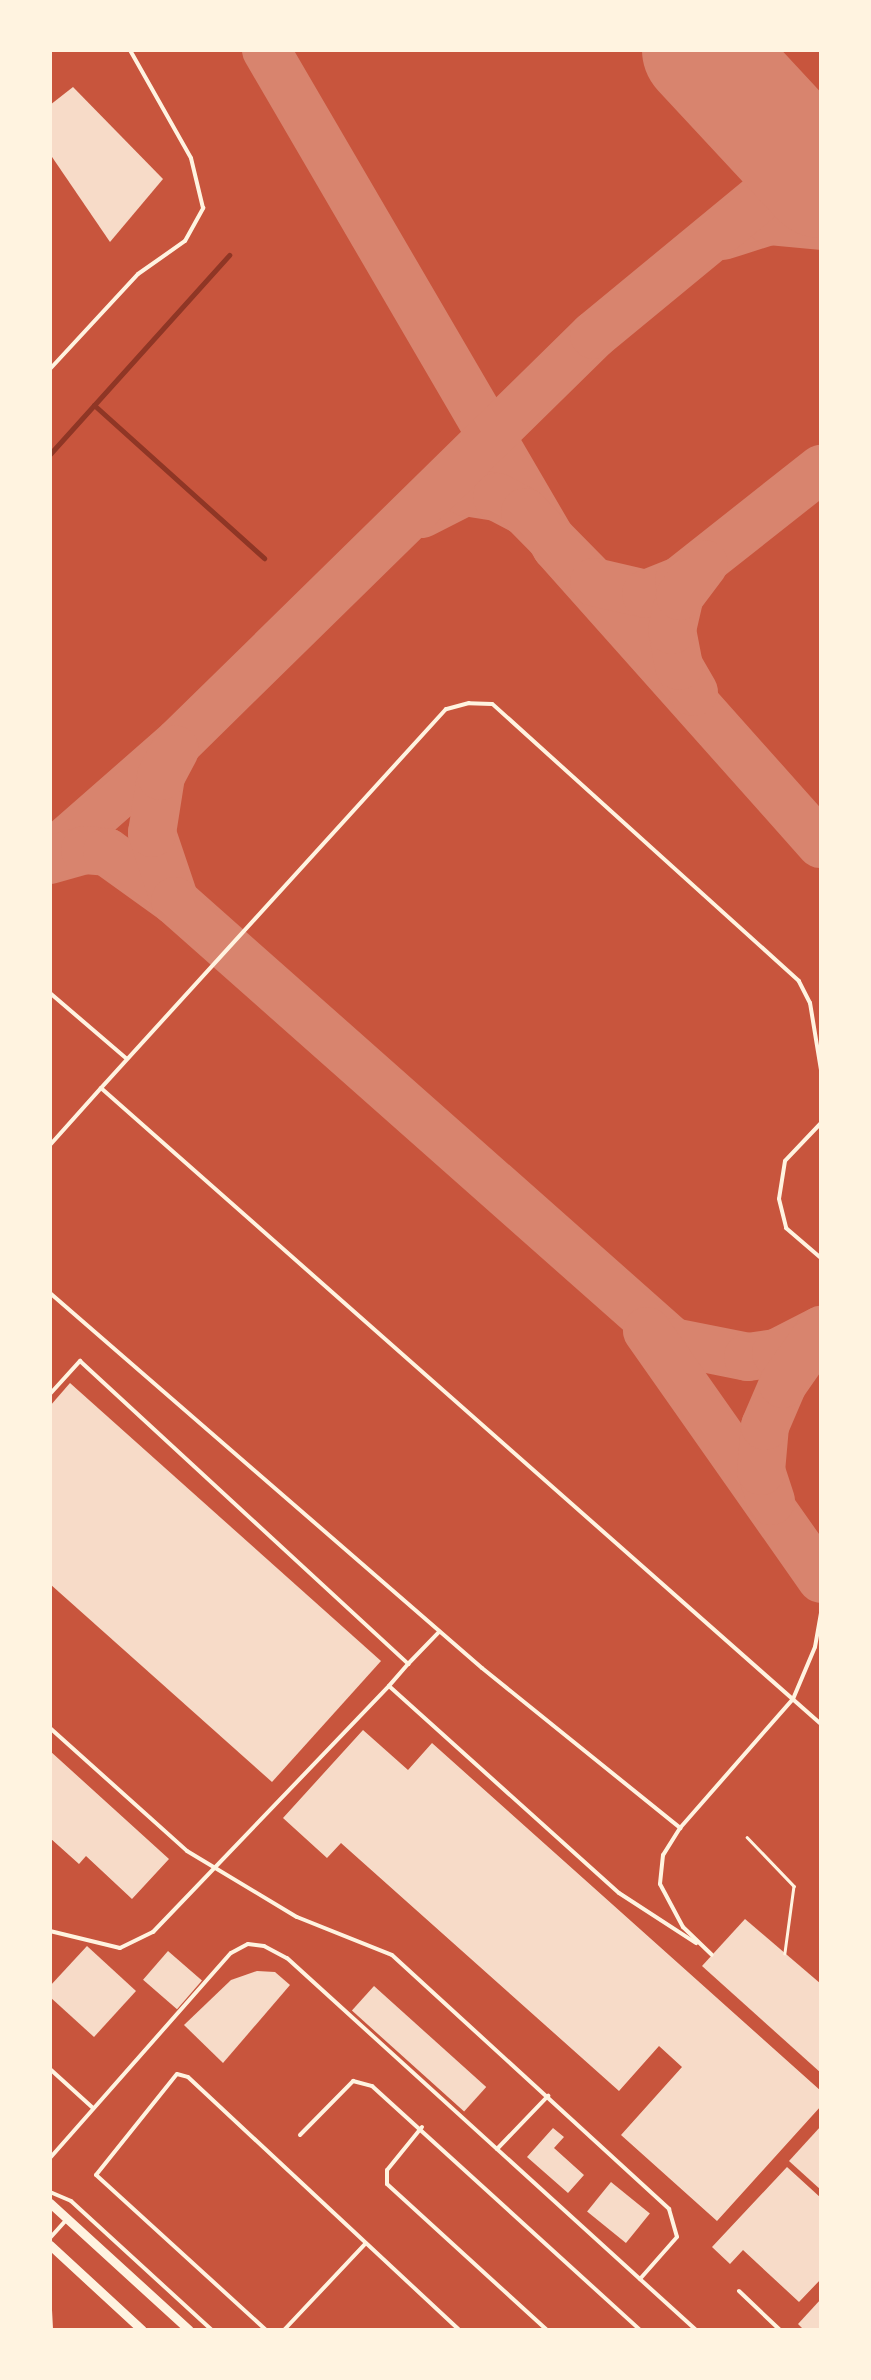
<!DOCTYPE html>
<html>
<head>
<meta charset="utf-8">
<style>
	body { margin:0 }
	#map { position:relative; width:871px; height:2380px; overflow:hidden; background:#c8553d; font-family:Arial,sans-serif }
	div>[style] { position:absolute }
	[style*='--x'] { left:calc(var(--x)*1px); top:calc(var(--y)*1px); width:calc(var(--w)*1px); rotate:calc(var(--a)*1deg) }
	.stream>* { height:5px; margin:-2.5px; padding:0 2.5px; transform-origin:2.5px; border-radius:2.5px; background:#8f3625 }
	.taxiway>* { height:48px; margin:-24px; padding:0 24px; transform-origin:24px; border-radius:24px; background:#d8846e }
	.runway>* { height:118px; margin:-59px; padding:0 59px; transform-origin:59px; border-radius:59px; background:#d8846e }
	.building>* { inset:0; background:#f7dbc8; transform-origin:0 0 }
	.path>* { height:2.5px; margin:-1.25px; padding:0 1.25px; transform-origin:1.25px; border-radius:1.25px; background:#fff3e0 }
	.service>* { height:4px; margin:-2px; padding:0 2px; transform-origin:2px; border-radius:2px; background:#fff3e0 }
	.minor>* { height:9px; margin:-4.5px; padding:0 4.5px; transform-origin:4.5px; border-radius:4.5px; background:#fff3e0 }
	span { translate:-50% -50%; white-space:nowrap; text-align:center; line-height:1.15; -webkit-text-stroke:8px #fff3e0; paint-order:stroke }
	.frame { position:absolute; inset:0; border:52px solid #fff3e0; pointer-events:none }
</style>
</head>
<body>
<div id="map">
	<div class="stream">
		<div style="--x:94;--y:405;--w:229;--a:42"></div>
		<div style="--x:50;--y:454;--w:268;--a:-48"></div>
	</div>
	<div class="taxiway">
		<div style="--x:266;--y:50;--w:575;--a:59.74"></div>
		<div style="--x:556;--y:547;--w:398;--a:48.3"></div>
		<div style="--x:723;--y:236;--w:49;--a:-17.7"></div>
		<div style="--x:770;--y:221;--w:51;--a:5.6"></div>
		<div style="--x:422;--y:514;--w:48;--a:-27.1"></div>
		<div style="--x:465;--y:492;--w:32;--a:9"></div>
		<div style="--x:497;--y:497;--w:32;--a:28"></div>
		<div style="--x:525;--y:512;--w:98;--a:45.4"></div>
		<div style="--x:594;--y:582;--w:53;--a:13"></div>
		<div style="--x:646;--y:594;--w:35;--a:-22"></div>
		<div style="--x:679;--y:581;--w:181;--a:-38.3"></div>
		<div style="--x:694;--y:692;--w:30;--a:-120"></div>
		<div style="--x:679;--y:666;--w:37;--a:-101"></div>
		<div style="--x:672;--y:630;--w:35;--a:-77"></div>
		<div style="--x:680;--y:596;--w:40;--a:-53"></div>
		<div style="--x:50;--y:855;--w:171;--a:-41.2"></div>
		<div style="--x:179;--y:742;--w:581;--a:-44.44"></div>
		<div style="--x:594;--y:335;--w:273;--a:-39.5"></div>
		<div style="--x:50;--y:860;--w:36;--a:-16"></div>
		<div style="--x:85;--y:850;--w:22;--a:5"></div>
		<div style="--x:107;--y:852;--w:84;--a:35.8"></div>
		<div style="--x:175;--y:901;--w:72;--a:-108.7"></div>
		<div style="--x:152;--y:833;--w:58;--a:-81"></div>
		<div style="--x:161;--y:776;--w:30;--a:-62"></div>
		<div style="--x:175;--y:901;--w:665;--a:41.53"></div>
		<div style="--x:673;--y:1342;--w:76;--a:11.3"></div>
		<div style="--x:748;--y:1357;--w:28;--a:-8"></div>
		<div style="--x:776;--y:1353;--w:51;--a:-27.1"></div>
		<div style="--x:647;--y:1331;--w:303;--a:54.9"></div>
		<div style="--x:771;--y:1501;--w:32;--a:-108"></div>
		<div style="--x:761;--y:1471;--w:45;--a:-84.9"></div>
		<div style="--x:765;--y:1426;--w:46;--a:-66.8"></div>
		<div style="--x:783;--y:1384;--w:65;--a:-55.1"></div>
	</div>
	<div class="runway">
		<div style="--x:701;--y:50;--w:176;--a:47.1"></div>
	</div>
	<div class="building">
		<div style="clip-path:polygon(73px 87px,163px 179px,110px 242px,50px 154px,50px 105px)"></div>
		<div style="clip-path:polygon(70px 1383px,381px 1661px,272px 1782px,50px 1584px,50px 1406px)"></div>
		<div style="clip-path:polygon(363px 1730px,408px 1770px,432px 1743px,821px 2091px,821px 2106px,717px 2221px,621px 2135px,682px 2067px,659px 2046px,619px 2091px,341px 1843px,327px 1858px,283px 1818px)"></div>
		<div style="clip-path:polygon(50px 1751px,169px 1859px,132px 1899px,86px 1856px,79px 1864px,50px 1838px)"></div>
		<div style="clip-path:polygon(745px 1919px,821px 1984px,821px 2073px,702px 1966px)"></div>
		<div style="clip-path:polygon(87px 1946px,136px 1991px,94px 2037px,50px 1997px,50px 1986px)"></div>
		<div style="left:168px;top:1951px;width:45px;height:38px;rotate:41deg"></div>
		<div style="clip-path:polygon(257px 1971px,275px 1972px,290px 1985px,223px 2063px,184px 2025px,231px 1980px)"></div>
		<div style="left:374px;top:1986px;width:151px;height:33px;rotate:42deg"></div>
		<div style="clip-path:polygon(821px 2126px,821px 2190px,789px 2161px)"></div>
		<div style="clip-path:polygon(553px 2128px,564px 2137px,554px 2148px,584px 2175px,568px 2193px,527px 2157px)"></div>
		<div style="clip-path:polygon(787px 2167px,821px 2198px,821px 2279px,799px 2302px,743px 2250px,730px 2264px,712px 2247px)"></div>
		<div style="left:611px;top:2182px;width:50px;height:38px;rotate:39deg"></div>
		<div style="clip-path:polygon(821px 2299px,821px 2330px,804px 2330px,798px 2324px)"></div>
	</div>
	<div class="path">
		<div style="--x:747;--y:1837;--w:68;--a:46.2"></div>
		<div style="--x:794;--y:1886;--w:68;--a:97.7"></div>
	</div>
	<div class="service">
		<div style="--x:50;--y:369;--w:129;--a:-47.2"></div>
		<div style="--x:138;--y:274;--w:57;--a:-35.1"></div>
		<div style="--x:185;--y:241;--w:38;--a:-61"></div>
		<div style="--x:203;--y:208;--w:51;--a:-103.5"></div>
		<div style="--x:191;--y:158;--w:124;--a:-119.5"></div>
		<div style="--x:50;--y:993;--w:101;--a:40.6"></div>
		<div style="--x:821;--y:1070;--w:68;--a:-99.3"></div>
		<div style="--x:810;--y:1003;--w:25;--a:-117"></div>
		<div style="--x:799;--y:981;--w:413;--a:-137.9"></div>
		<div style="--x:492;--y:704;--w:23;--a:-178"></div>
		<div style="--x:469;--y:703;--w:24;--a:165"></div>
		<div style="--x:446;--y:709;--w:513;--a:132.31"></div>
		<div style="--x:101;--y:1088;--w:961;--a:41.46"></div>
		<div style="--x:821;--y:1123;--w:52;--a:133.5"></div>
		<div style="--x:785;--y:1161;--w:38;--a:99"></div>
		<div style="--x:779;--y:1199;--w:30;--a:76"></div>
		<div style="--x:786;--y:1228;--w:46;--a:40.6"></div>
		<div style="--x:50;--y:1145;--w:76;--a:-48.2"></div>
		<div style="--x:50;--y:1293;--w:572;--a:40.96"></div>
		<div style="--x:482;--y:1668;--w:255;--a:38.9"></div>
		<div style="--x:680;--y:1828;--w:32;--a:122"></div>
		<div style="--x:663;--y:1855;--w:29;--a:96"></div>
		<div style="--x:660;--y:1884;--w:49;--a:61.9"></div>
		<div style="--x:683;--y:1927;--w:40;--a:44"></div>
		<div style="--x:50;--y:1394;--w:45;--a:-47.7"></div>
		<div style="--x:80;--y:1361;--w:447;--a:42.7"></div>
		<div style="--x:408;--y:1664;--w:29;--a:131"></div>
		<div style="--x:408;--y:1664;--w:45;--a:-45.9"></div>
		<div style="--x:50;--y:1728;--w:184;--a:41.9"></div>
		<div style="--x:187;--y:1851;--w:128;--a:31"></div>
		<div style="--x:297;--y:1917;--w:102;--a:21.8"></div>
		<div style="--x:392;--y:1955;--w:376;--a:42.5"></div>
		<div style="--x:669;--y:2209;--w:29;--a:74"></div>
		<div style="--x:677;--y:2237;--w:56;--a:131.4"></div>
		<div style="--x:680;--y:1828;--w:171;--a:-48.8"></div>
		<div style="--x:793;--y:1699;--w:56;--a:-67.1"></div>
		<div style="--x:815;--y:1647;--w:36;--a:-80"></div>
		<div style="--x:50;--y:1931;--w:72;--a:13.7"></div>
		<div style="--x:120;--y:1948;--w:37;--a:-26"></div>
		<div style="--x:153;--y:1932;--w:341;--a:-46.2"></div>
		<div style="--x:389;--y:1686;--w:309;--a:42"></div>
		<div style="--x:619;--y:1893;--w:92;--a:33"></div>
		<div style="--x:50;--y:2069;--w:58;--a:42.2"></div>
		<div style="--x:422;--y:2127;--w:55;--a:129.1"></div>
		<div style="--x:387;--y:2170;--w:14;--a:90"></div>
		<div style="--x:387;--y:2184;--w:217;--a:42.4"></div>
		<div style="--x:300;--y:2135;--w:76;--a:-45.5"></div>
		<div style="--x:353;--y:2081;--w:20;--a:15"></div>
		<div style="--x:372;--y:2086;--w:362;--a:42.3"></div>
		<div style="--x:497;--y:2149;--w:74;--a:-46.1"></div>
		<div style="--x:50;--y:2158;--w:273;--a:-48.6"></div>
		<div style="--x:231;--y:1953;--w:19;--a:-28"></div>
		<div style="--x:248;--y:1944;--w:16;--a:7"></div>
		<div style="--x:264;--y:1946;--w:26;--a:28"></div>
		<div style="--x:287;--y:1958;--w:553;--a:42.29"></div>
		<div style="--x:50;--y:2192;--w:23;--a:23"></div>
		<div style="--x:71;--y:2201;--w:191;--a:42.5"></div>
		<div style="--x:50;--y:2238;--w:25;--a:-48"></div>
		<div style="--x:739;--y:2291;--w:57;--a:43.6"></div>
		<div style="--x:50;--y:2310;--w:20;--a:87"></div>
		<div style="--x:266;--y:2330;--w:230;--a:-137.6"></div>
		<div style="--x:96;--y:2175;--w:129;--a:-51.3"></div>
		<div style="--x:177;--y:2074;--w:11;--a:15"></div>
		<div style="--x:188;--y:2077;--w:371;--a:43"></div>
		<div style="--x:284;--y:2330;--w:118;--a:-46.7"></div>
	</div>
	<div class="minor">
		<div style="--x:50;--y:2203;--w:188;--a:42.4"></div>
		<div style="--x:50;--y:2245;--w:125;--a:42.7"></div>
	</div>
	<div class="frame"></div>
</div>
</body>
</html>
